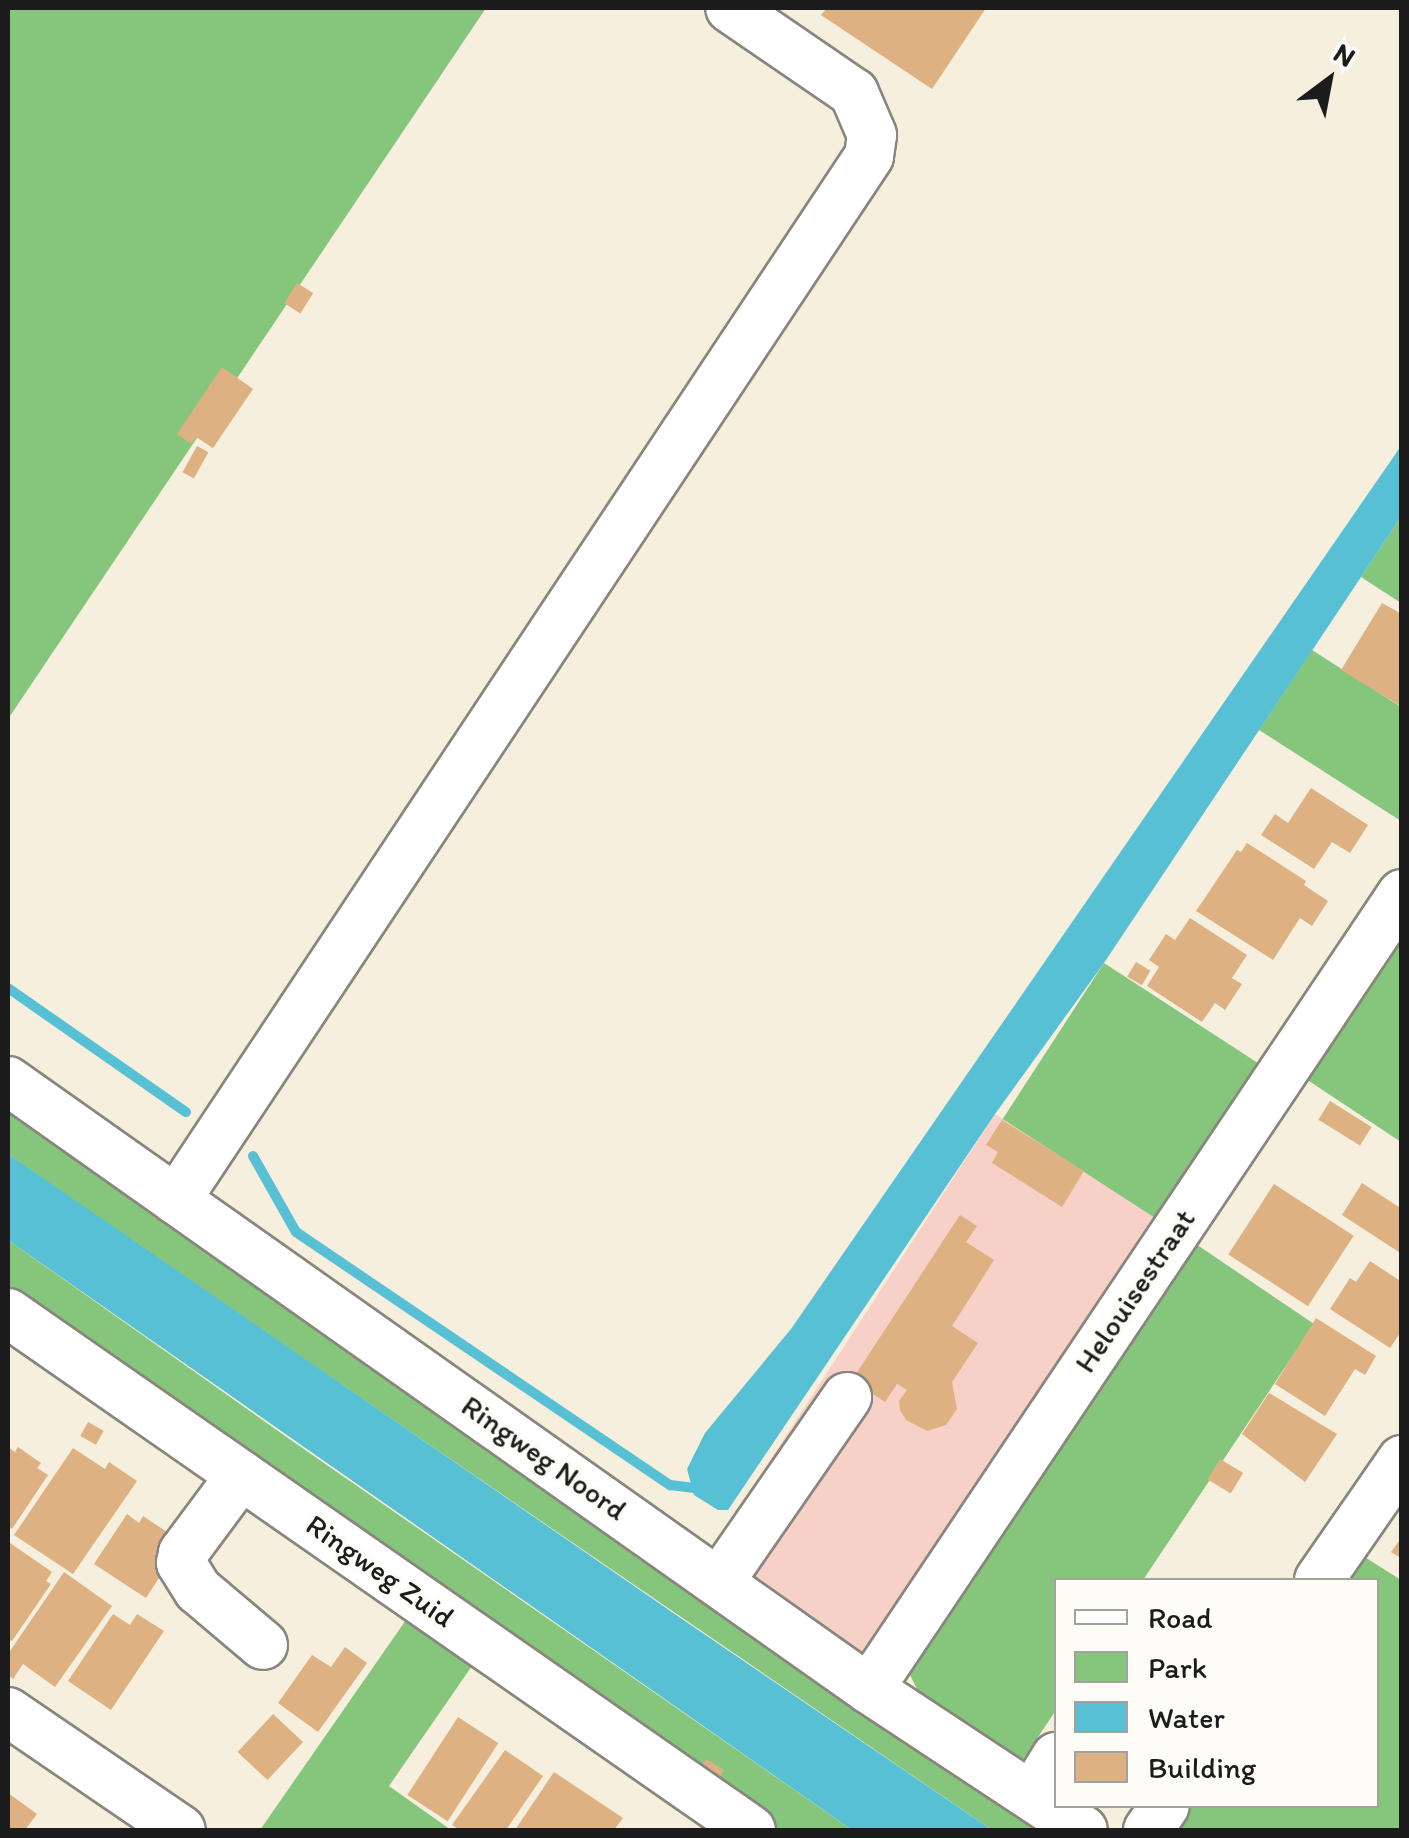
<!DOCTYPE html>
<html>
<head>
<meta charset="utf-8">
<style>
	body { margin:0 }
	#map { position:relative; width:1409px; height:1838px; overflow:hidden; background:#f6efde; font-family:Itim,sans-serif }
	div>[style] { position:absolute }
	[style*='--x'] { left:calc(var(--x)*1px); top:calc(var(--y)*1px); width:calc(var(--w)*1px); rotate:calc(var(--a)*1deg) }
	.built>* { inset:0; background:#f7d1c8; transform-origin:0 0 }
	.green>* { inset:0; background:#85c57c; transform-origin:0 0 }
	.water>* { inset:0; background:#58c0d5 }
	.stream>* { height:10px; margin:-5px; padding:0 5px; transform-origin:5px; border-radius:5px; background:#58c0d5 }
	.building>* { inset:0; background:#ddb182; transform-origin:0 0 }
	.roads { filter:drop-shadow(2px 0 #89867d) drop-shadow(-2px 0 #89867d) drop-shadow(0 2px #89867d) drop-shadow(0 -2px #89867d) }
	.minor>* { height:48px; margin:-24px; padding:0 24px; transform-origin:24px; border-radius:24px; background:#fff }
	span { translate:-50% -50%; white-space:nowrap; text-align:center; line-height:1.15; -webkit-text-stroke:8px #fdfcf7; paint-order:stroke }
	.street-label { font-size:30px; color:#1c1c1c }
	.frame { position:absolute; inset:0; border:10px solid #1c1c1c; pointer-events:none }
	.legend { position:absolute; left:1054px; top:1578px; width:325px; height:230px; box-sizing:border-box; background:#fdfcf7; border:2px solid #a3a29f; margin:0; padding:12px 18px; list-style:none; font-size:30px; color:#1c1c1c }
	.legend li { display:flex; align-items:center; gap:20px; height:50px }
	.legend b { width:50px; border:2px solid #a3a29f }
	.north { position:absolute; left:1279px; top:30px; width:100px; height:100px; -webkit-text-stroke:8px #fdfcf7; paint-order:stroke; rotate:32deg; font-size:28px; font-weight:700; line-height:40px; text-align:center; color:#1c1c1c }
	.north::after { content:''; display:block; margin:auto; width:35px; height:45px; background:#1c1c1c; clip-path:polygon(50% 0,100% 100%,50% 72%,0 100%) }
</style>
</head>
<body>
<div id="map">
	<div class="built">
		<div style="left:995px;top:1114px;width:202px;height:523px;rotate:33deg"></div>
	</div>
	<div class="green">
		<div style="clip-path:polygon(8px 8px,486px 8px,8px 719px)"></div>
		<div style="clip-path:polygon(1401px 517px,1401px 603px,1361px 577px)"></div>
		<div style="clip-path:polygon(1312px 650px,1401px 707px,1401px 821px,1259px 730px)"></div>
		<div style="clip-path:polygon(1401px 921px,1401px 1142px,1300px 1075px)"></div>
		<div style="left:1104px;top:963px;width:194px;height:186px;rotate:33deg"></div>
		<div style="clip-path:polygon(8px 1105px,1054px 1830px,992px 1830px,103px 1221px,8px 1154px)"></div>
		<div style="clip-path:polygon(1187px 1238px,1314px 1324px,1143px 1580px,1056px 1580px,1056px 1710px,1020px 1764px,920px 1695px,906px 1667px)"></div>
		<div style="clip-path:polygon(8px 1240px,288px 1438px,852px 1830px,775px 1830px,8px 1301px)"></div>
		<div style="clip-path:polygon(1352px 1549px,1401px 1580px,1401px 1830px,1162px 1830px,1176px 1806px,1376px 1806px,1376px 1580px,1331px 1580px)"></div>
		<div style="clip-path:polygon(408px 1617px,474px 1663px,389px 1786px,451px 1830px,260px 1830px)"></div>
	</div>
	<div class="water">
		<div style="clip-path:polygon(1401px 446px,1401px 517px,1104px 963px,995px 1114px,728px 1510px,718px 1510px,694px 1495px,687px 1469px,705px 1433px,791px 1329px)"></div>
		<div style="clip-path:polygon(8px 1154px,682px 1619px,992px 1830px,852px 1830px,8px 1240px)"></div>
	</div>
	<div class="stream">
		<div style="--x:8;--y:988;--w:217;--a:34.9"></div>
		<div style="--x:253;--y:1156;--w:87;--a:60.5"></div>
		<div style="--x:296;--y:1232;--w:452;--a:34.1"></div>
		<div style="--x:670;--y:1485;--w:35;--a:7"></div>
	</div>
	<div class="building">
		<div style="clip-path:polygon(827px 8px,986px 8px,932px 89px,821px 15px)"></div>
		<div style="left:297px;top:283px;width:19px;height:24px;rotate:32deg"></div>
		<div style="clip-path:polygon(222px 367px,253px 389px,213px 448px,196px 437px,191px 444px,177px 434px)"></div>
		<div style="left:197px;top:446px;width:13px;height:30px;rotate:29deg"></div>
		<div style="clip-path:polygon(1382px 603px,1402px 614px,1402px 707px,1341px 670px)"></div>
		<div style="clip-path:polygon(1311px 788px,1368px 825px,1350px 853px,1332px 842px,1314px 869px,1261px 835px,1275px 814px,1288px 823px)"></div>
		<div style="clip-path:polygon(1247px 843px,1306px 881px,1304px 885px,1328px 901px,1312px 926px,1300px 918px,1273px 960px,1196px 911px,1237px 850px,1241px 852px)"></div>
		<div style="clip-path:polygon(1190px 918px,1247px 955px,1232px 978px,1242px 984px,1225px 1010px,1215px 1003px,1202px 1022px,1147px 986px,1159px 967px,1149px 960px,1166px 934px,1175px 940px)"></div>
		<div style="left:1136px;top:962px;width:17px;height:17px;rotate:31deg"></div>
		<div style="left:1330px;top:1101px;width:49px;height:22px;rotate:32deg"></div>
		<div style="clip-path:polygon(1002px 1120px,1084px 1171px,1062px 1207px,992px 1163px,998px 1152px,986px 1145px)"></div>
		<div style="clip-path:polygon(1362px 1183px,1402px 1209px,1402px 1254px,1342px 1215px)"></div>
		<div style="left:1274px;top:1184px;width:95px;height:84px;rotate:33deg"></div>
		<div style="clip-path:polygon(960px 1215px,977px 1226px,966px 1242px,994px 1260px,952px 1326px,978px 1343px,952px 1382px,957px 1409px,946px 1425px,927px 1431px,906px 1420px,900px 1410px,899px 1401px,907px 1390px,897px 1384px,885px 1402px,852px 1380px)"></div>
		<div style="clip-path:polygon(1370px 1261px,1402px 1282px,1402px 1330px,1390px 1348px,1330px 1309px,1350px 1278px,1356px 1282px)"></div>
		<div style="clip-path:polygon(1316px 1318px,1376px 1356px,1365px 1375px,1355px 1369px,1325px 1416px,1275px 1384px)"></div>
		<div style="clip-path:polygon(1269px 1393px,1337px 1434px,1305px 1482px,1242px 1434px)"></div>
		<div style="left:88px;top:1422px;width:18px;height:16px;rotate:29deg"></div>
		<div style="clip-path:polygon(8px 1447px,15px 1452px,18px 1447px,41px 1463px,37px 1468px,48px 1475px,12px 1529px,8px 1526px)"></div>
		<div style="clip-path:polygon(73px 1448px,105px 1469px,109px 1462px,137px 1481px,73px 1574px,14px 1535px)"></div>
		<div style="left:1220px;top:1459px;width:27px;height:24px;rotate:31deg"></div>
		<div style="clip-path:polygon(127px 1514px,139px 1523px,143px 1516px,182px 1542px,146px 1598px,94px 1564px)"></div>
		<div style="clip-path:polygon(1402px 1537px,1402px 1559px,1391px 1552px)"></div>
		<div style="clip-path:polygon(10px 1543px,52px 1572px,46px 1581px,51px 1584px,12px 1641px,8px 1639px)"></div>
		<div style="clip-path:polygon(64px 1572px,112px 1606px,55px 1687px,23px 1664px,13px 1679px,8px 1675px,8px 1654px)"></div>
		<div style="clip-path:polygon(113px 1614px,130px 1625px,137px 1614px,164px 1631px,111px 1710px,68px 1681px)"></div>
		<div style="clip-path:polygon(345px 1647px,367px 1663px,318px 1732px,278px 1703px,312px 1655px,331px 1667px)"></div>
		<div style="left:273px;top:1714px;width:41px;height:52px;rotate:43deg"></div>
		<div style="left:458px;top:1717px;width:48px;height:93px;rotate:33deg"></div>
		<div style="clip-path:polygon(505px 1750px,543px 1776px,506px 1830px,460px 1830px,452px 1825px)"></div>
		<div style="left:706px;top:1759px;width:21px;height:24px;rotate:31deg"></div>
		<div style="clip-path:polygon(554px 1772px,623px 1818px,614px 1830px,515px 1830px)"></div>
		<div style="clip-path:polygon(8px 1793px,37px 1814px,25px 1830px,8px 1830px)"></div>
	</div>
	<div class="roads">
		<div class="minor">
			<div style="--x:8;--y:1081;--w:1054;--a:35.23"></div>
			<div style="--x:869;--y:1689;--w:256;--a:33.4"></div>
			<div style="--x:176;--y:1200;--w:1253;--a:-56.42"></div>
			<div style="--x:869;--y:156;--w:21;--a:-82"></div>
			<div style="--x:872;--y:135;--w:46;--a:-113.2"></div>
			<div style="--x:854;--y:93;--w:150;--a:-145.6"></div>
			<div style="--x:8;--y:1313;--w:905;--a:34.83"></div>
			<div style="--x:241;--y:1475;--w:97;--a:126.6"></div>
			<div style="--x:183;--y:1553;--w:10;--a:101"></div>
			<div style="--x:181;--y:1563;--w:32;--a:58"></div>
			<div style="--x:198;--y:1590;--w:85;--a:40.2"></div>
			<div style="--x:1319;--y:1580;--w:146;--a:-55.3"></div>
			<div style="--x:719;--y:1582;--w:225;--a:-55.3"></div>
			<div style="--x:869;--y:1689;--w:957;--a:-56.16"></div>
			<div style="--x:8;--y:1712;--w:209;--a:34.3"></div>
			<div style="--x:1032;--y:1796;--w:46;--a:-58.4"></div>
			<div style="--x:1148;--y:1830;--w:29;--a:-55"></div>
		</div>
	</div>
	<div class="street-label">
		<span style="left:1135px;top:1291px;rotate:-56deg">Helouisestraat</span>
		<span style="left:544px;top:1458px;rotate:35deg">Ringweg Noord</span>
		<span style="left:380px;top:1571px;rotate:35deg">Ringweg Zuid</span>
	</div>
	<div class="frame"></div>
	<ul class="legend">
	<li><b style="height:12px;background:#fff"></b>Road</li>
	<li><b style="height:28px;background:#85c57c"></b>Park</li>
	<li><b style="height:28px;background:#58c0d5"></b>Water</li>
	<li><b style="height:28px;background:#ddb182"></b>Building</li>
	</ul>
	<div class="north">N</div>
</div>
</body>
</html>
